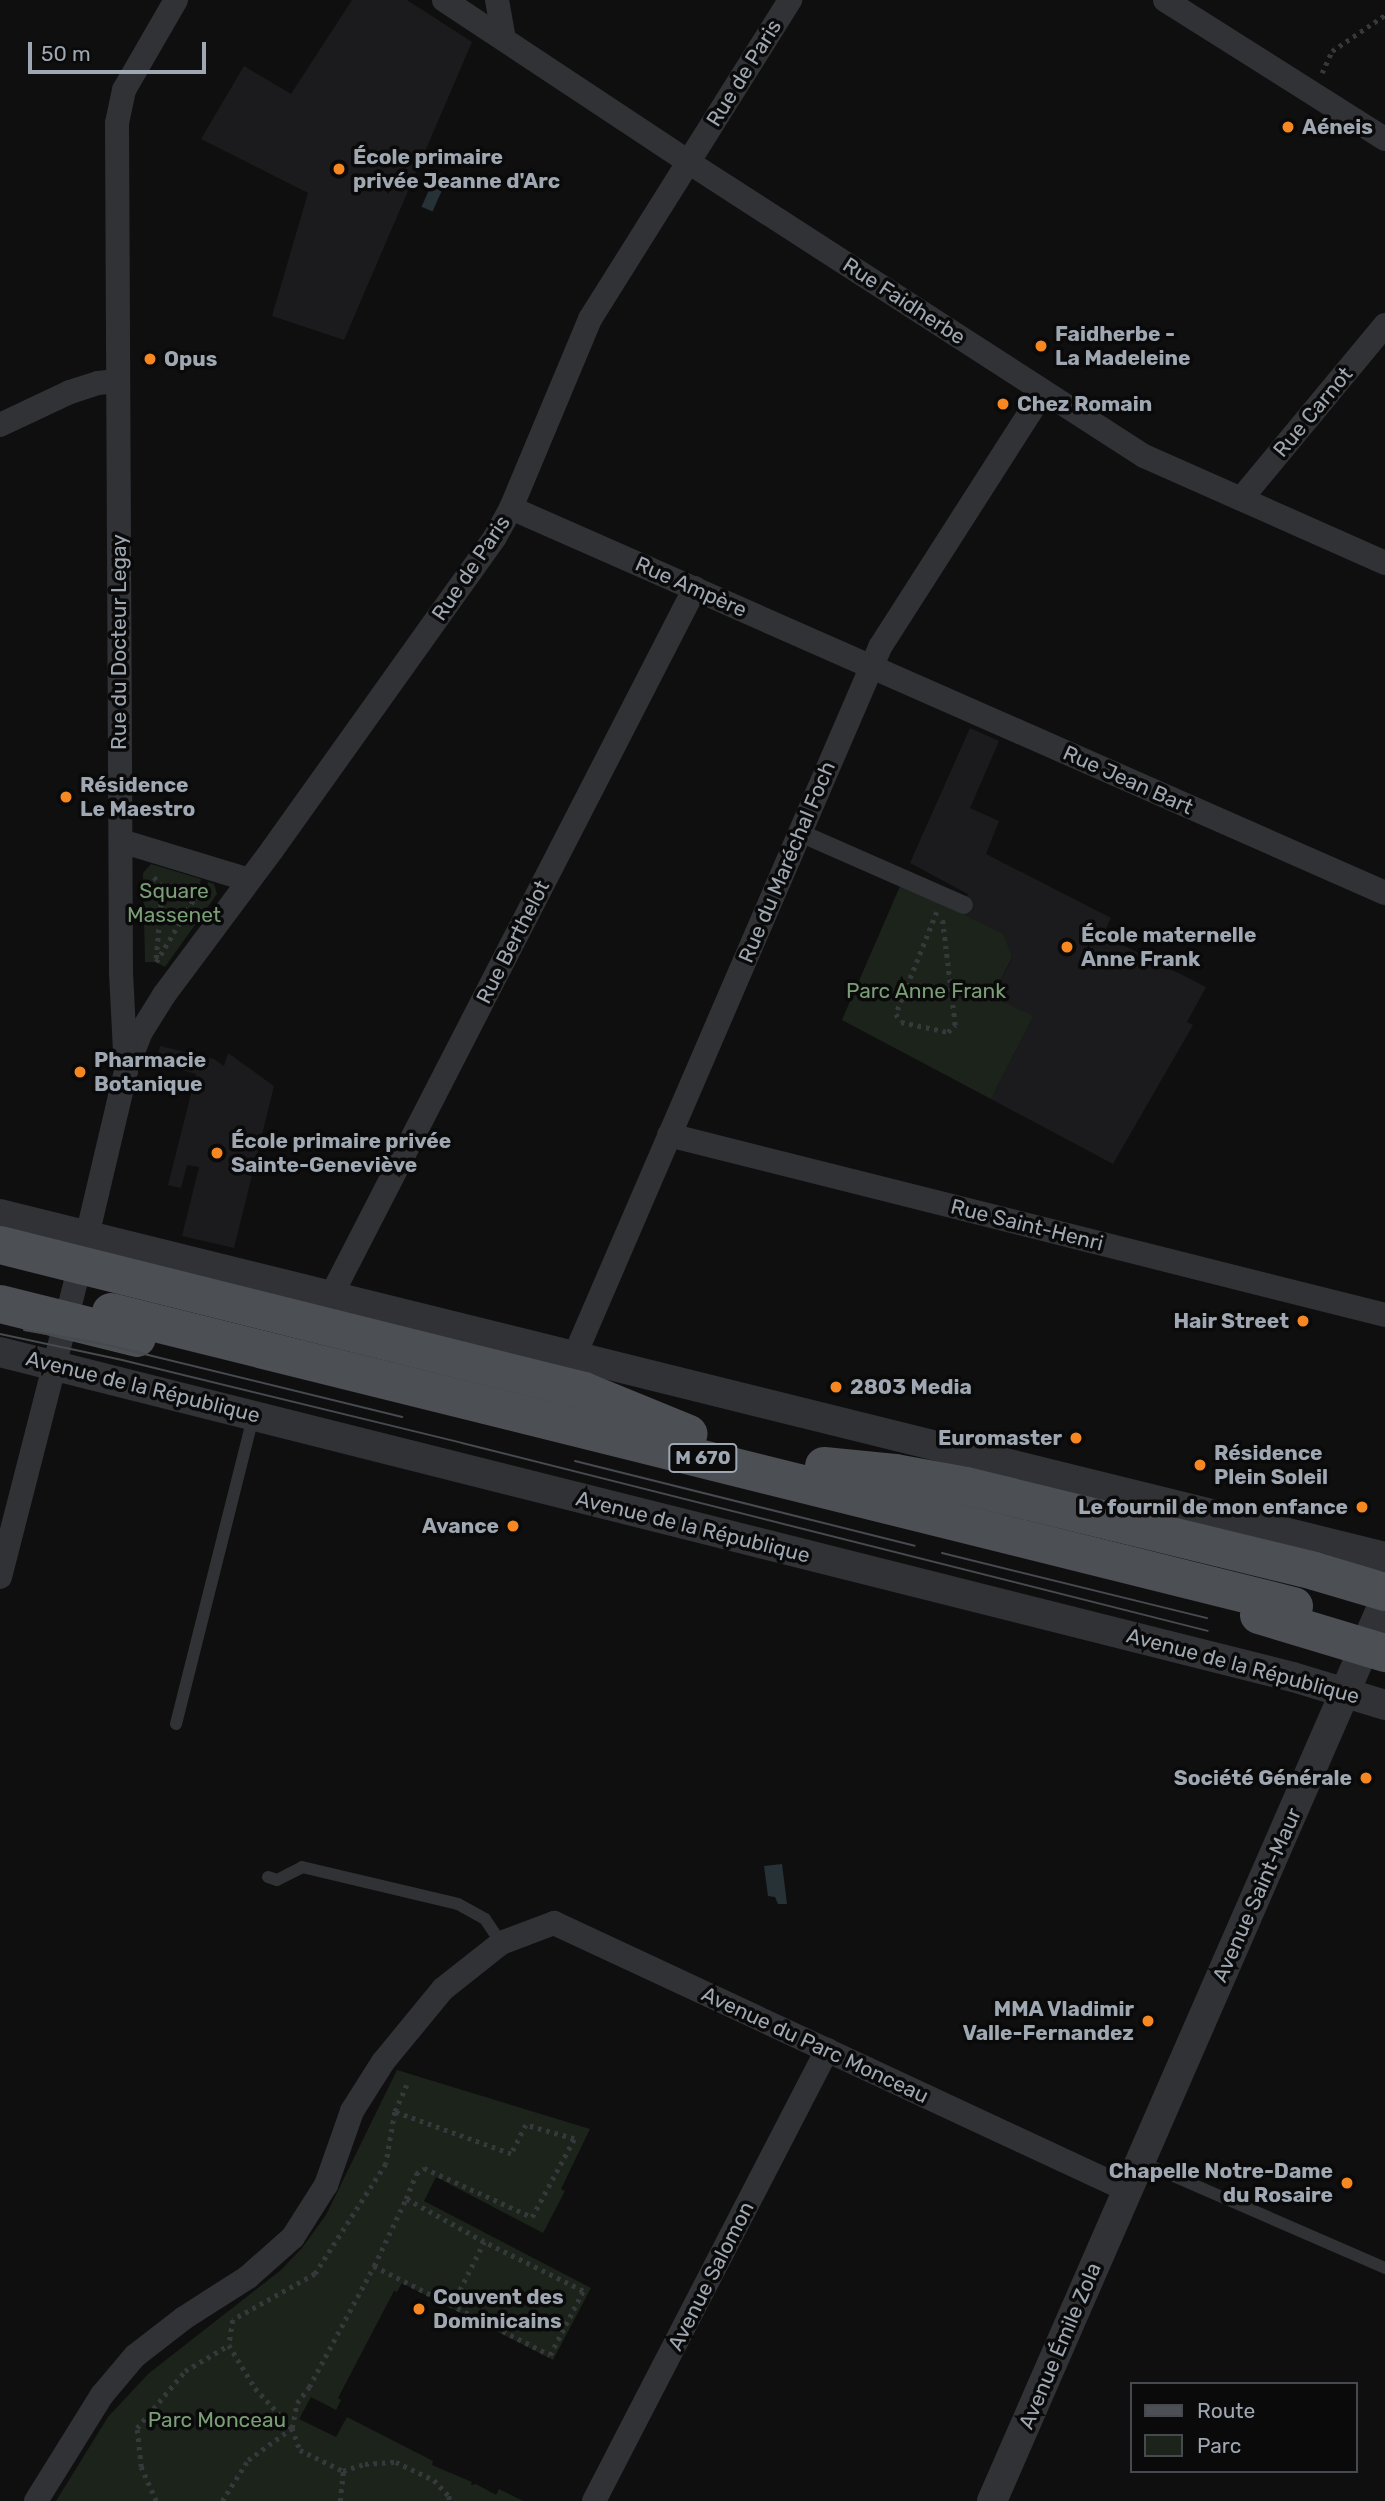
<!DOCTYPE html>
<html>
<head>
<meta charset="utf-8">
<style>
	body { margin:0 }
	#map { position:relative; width:1385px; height:2501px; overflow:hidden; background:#0f0f10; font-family:Rubik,sans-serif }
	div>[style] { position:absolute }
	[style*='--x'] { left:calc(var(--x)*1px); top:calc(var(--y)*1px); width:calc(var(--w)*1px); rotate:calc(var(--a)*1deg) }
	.built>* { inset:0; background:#1b1b1d }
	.green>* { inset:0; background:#1b231b }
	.water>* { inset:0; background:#273236; transform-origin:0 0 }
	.path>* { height:4.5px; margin-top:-2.25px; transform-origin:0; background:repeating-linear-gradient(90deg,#36393c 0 3.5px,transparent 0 8.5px) }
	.service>* { height:12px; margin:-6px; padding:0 6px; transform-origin:6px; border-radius:6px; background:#303235 }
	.pedestrian>* { height:18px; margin:-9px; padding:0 9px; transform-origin:9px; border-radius:9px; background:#303235 }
	.minor>* { height:24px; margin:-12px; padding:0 12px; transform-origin:12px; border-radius:12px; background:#303235 }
	.tertiary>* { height:30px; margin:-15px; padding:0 15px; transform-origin:15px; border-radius:15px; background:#303235 }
	.primary>* { height:38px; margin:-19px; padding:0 19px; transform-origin:19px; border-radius:19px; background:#4c4f54 }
	.tram>* { height:2px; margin:-1px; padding:0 1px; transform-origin:1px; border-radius:1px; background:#474a4e }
	.dots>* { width:19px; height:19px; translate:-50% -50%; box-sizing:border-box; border:4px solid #0a0a0b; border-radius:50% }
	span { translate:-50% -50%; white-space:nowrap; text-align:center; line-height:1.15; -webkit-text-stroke:7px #0a0a0b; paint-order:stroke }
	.shield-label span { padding:2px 5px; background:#0a0a0b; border:2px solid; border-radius:5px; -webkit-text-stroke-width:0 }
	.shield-label { font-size:19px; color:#9fa8b2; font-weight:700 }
	.street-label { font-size:21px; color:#9fa8b2 }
	.poi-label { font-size:21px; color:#9fa8b2; font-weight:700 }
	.left { translate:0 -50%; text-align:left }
	.right { translate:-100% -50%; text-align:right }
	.park-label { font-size:21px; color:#7a9e75 }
	.legend { position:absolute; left:1130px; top:2382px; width:228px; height:91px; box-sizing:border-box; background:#0a0a0b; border:2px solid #46494e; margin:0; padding:9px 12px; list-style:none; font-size:21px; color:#9fa8b2 }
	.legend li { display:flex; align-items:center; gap:14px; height:35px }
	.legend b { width:35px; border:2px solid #46494e }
	.scale { position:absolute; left:28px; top:42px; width:178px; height:32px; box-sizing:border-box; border:4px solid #9fa8b2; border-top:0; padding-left:9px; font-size:21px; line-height:24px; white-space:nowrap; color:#9fa8b2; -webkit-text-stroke:5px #0a0a0b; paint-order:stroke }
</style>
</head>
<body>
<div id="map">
	<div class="built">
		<div style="clip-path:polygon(352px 0,407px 0,472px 42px,344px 340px,272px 316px,308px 193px,201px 139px,244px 66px,291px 94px)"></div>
		<div style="clip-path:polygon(970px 728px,999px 741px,970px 808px,999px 821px,986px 854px,1111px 918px,1103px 935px,1206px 987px,1187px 1022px,1193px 1025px,1113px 1164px,991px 1099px,1032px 1017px,992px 996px,1012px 959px,1004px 934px,960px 913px,968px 894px,910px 863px)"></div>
		<div style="clip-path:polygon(160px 1046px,214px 1059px,224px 1066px,228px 1053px,274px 1086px,234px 1248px,182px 1236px,199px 1167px,187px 1165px,181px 1188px,168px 1185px,196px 1074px,156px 1063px)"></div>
	</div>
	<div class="green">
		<div style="clip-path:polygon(151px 864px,201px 879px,200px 883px,207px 886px,208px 882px,214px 884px,217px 894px,165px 967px,156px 962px,145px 962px,143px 873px)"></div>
		<div style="clip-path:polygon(901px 884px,1004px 934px,1012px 958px,992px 996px,1033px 1016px,991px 1099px,842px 1020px)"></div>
		<div style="clip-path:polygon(397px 2070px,590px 2129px,561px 2189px,565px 2191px,543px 2233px,436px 2177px,424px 2201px,591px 2288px,553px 2360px,402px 2283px,397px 2292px,394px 2291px,338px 2398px,341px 2400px,336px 2410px,311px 2397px,299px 2419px,336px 2437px,347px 2417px,433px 2461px,432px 2465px,472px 2482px,471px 2485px,476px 2484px,496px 2495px,499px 2489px,523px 2501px,56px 2501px,108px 2417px,148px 2374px,281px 2270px,302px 2248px,326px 2215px)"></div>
	</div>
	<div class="water">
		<div style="left:437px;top:172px;width:12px;height:38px;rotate:24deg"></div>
		<div style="clip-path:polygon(782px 1864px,787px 1904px,778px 1904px,775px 1897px,768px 1896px,764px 1866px)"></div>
	</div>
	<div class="path">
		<div style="--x:1322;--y:73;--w:24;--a:-66"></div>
		<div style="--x:1332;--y:51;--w:64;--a:-34.2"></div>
		<div style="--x:154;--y:877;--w:13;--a:48"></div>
		<div style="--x:163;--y:887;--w:34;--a:17"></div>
		<div style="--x:195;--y:897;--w:14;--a:-21"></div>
		<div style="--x:163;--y:887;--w:75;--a:95.3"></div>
		<div style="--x:156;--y:962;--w:76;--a:-59"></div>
		<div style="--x:937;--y:912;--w:110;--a:111.9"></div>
		<div style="--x:896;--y:1014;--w:9;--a:58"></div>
		<div style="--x:901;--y:1022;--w:48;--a:12"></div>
		<div style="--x:948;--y:1032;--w:10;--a:-45"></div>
		<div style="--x:955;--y:1025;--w:109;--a:-96.9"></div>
		<div style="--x:407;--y:2085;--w:30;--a:114"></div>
		<div style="--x:395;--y:2112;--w:53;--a:99.8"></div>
		<div style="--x:386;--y:2164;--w:131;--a:122.8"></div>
		<div style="--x:315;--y:2274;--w:94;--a:150.7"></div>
		<div style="--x:233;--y:2320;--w:25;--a:99"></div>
		<div style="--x:229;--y:2345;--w:50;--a:58.8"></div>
		<div style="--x:255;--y:2388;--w:54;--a:47.2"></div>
		<div style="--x:292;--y:2428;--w:23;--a:70"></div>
		<div style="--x:300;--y:2450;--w:48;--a:26"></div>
		<div style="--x:343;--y:2471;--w:23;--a:-18"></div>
		<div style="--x:365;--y:2464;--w:31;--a:-4"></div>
		<div style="--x:396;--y:2462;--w:42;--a:25.3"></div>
		<div style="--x:434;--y:2480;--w:22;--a:47"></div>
		<div style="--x:449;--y:2496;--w:5;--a:79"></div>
		<div style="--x:374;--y:2266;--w:74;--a:-64.5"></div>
		<div style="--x:452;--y:2305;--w:71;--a:-63.1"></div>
		<div style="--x:156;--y:2501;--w:37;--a:-114"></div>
		<div style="--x:141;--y:2467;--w:39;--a:-96"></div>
		<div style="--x:137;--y:2428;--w:75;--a:-49.9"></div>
		<div style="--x:185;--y:2371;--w:51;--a:-30.6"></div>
		<div style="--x:222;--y:2501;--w:49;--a:-57.6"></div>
		<div style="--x:248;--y:2460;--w:54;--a:-36"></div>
		<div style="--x:292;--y:2428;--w:25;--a:-79"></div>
		<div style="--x:297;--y:2403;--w:20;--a:-53"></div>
		<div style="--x:309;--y:2387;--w:137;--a:-61.8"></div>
		<div style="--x:374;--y:2266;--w:197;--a:26.8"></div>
		<div style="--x:550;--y:2355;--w:72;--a:-62.7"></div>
		<div style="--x:583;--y:2291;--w:110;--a:-153.7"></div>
		<div style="--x:484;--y:2242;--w:89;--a:-151.1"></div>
		<div style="--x:406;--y:2199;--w:27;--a:-68"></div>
		<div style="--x:416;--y:2174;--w:10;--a:-37"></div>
		<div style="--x:424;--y:2168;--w:119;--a:24.4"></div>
		<div style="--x:532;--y:2217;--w:89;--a:-61.7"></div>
		<div style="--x:574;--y:2139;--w:50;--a:-163.7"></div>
		<div style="--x:526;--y:2125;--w:33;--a:117"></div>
		<div style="--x:511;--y:2154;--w:123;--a:-160.1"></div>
		<div style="--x:340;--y:2501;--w:30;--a:-84"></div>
	</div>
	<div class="service">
		<div style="--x:176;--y:1724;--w:304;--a:-75.9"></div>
		<div style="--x:250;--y:1429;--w:13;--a:-51"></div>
		<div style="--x:268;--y:1877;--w:9;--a:18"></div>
		<div style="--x:277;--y:1880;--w:28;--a:-27"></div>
		<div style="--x:302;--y:1867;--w:160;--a:13.3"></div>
		<div style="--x:458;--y:1904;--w:31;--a:29"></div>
		<div style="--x:485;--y:1919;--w:29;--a:56"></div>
		<div style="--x:1139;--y:2161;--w:268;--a:23.5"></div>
	</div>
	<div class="pedestrian">
		<div style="--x:800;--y:833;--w:179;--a:23.7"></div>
	</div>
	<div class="minor">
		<div style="--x:444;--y:0;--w:302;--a:33.5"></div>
		<div style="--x:696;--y:167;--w:533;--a:32.83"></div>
		<div style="--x:1144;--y:456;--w:264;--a:23.9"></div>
		<div style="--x:497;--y:0;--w:40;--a:80"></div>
		<div style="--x:1165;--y:0;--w:260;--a:32.3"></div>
		<div style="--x:0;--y:425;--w:77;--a:-25.2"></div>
		<div style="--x:70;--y:392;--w:29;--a:-18"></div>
		<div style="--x:98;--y:383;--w:20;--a:-6"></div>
		<div style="--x:1241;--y:499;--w:226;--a:-50.4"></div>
		<div style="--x:511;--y:508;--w:955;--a:23.77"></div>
		<div style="--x:121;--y:841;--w:134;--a:16.9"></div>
		<div style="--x:130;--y:1060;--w:30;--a:-69"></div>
		<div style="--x:141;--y:1032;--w:44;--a:-58.1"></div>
		<div style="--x:164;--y:995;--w:181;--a:-53.3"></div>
		<div style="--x:272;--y:850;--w:384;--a:-54.5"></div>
		<div style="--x:495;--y:537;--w:33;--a:-61"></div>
		<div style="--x:511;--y:508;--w:205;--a:-67.3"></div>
		<div style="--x:590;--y:319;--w:377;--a:-57.9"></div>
		<div style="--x:669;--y:1135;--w:738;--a:14.11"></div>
		<div style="--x:331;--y:1296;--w:796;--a:-62.79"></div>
		<div style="--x:574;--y:1357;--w:773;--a:-66.68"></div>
		<div style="--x:880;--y:647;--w:303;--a:-57.4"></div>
		<div style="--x:0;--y:1577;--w:334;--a:-75.6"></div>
		<div style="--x:83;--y:1253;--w:187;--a:-76.7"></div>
		<div style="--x:126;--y:1071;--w:98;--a:-92.9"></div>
		<div style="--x:121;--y:973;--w:850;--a:-90.27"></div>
		<div style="--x:117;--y:123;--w:34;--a:-78"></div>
		<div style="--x:124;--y:90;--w:104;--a:-60"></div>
		<div style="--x:36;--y:2501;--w:125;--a:-58.1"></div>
		<div style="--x:102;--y:2395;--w:51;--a:-49.8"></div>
		<div style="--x:135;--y:2356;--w:62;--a:-37.8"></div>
		<div style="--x:184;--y:2318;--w:76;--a:-32.6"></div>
		<div style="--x:248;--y:2277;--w:60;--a:-41.6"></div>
		<div style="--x:293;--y:2237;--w:62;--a:-57.6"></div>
		<div style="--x:326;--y:2185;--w:78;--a:-70.6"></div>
		<div style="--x:352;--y:2111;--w:58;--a:-57.7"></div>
		<div style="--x:383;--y:2062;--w:94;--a:-50.6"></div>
		<div style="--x:443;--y:1989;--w:74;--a:-38.4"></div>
		<div style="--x:501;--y:1943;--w:57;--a:-20.7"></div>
		<div style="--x:554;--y:1923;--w:632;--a:24.98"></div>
		<div style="--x:594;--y:2501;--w:508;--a:-62.68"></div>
	</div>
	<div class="tertiary">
		<div style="--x:0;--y:1214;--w:1427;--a:13.91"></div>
		<div style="--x:0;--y:1352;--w:1333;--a:14.11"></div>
		<div style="--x:1293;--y:1677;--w:96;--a:16.9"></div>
		<div style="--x:992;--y:2501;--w:983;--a:-66.43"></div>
	</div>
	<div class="primary">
		<div style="--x:0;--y:1245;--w:602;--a:14.04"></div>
		<div style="--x:584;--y:1391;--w:113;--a:22.3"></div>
		<div style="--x:0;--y:1304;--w:141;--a:13.9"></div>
		<div style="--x:111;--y:1312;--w:1219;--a:13.96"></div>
		<div style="--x:824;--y:1466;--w:71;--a:5.6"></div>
		<div style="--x:895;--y:1473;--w:72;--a:10.4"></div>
		<div style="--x:966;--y:1486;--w:358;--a:13.7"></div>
		<div style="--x:1314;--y:1571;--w:74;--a:16.5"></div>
		<div style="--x:1259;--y:1615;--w:132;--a:16.8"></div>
	</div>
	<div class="tram">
		<div style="--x:24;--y:1330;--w:80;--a:10"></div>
		<div style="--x:103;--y:1344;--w:308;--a:13.7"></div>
		<div style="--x:0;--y:1334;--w:125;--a:12"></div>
		<div style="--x:122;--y:1360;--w:350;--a:13.7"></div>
		<div style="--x:462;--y:1443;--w:769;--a:14.14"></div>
		<div style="--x:575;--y:1461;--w:350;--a:14"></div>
		<div style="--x:942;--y:1553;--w:273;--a:13.8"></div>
	</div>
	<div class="dots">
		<div style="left:1288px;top:127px;background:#f68721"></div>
		<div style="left:339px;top:169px;background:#f68721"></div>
		<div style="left:1041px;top:346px;background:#f68721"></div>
		<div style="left:150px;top:359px;background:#f68721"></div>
		<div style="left:1003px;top:404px;background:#f68721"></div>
		<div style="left:66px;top:797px;background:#f68721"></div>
		<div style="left:1067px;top:947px;background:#f68721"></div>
		<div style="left:80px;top:1072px;background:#f68721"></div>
		<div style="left:217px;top:1153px;background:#f68721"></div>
		<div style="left:1303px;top:1321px;background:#f68721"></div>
		<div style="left:836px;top:1387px;background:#f68721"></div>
		<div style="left:1076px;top:1438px;background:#f68721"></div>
		<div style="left:1200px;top:1465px;background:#f68721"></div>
		<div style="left:1362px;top:1507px;background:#f68721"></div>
		<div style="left:513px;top:1526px;background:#f68721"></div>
		<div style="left:1366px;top:1778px;background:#f68721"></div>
		<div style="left:1148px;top:2021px;background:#f68721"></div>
		<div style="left:1347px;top:2183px;background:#f68721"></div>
		<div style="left:419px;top:2309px;background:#f68721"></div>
	</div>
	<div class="shield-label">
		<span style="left:703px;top:1458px">M 670</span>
	</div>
	<div class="street-label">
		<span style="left:744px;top:73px;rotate:-58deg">Rue de Paris</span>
		<span style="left:904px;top:301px;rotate:33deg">Rue Faidherbe</span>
		<span style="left:1313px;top:412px;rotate:-50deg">Rue Carnot</span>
		<span style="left:471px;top:568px;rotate:-56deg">Rue de Paris</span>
		<span style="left:691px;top:587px;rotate:24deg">Rue Ampère</span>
		<span style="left:119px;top:642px;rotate:-90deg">Rue du Docteur Legay</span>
		<span style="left:1128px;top:780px;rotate:24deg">Rue Jean Bart</span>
		<span style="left:787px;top:862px;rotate:-67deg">Rue du Maréchal Foch</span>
		<span style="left:513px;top:942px;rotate:-63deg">Rue Berthelot</span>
		<span style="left:1027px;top:1225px;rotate:14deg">Rue Saint-Henri</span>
		<span style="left:143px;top:1387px;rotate:14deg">Avenue de la République</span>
		<span style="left:693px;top:1527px;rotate:14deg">Avenue de la République</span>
		<span style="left:1243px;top:1666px;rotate:15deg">Avenue de la République</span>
		<span style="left:1257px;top:1895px;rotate:-66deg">Avenue Saint-Maur</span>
		<span style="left:815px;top:2045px;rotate:25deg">Avenue du Parc Monceau</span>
		<span style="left:711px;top:2276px;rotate:-63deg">Avenue Salomon</span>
		<span style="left:1060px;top:2346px;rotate:-67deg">Avenue Émile Zola</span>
	</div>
	<div class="poi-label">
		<span class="left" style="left:1302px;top:127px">Aéneis</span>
		<span class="left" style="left:353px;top:169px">École primaire<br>privée Jeanne d'Arc</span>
		<span class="left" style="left:1055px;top:346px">Faidherbe -<br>La Madeleine</span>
		<span class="left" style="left:164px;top:359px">Opus</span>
		<span class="left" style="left:1017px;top:404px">Chez Romain</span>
		<span class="left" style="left:80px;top:797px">Résidence<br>Le Maestro</span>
		<span class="left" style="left:1081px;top:947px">École maternelle<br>Anne Frank</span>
		<span class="left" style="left:94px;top:1072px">Pharmacie<br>Botanique</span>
		<span class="left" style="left:231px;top:1153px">École primaire privée<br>Sainte-Geneviève</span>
		<span class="right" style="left:1289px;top:1321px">Hair Street</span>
		<span class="left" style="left:850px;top:1387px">2803 Media</span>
		<span class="right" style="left:1062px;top:1438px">Euromaster</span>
		<span class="left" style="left:1214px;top:1465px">Résidence<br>Plein Soleil</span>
		<span class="right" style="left:1348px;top:1507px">Le fournil de mon enfance</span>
		<span class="right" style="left:499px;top:1526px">Avance</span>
		<span class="right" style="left:1352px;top:1778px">Société Générale</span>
		<span class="right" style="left:1134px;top:2021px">MMA Vladimir<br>Valle-Fernandez</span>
		<span class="right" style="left:1333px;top:2183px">Chapelle Notre-Dame<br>du Rosaire</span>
		<span class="left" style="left:433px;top:2309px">Couvent des<br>Dominicains</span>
	</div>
	<div class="park-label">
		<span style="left:174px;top:903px">Square<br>Massenet</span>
		<span style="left:926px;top:991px">Parc Anne Frank</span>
		<span style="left:217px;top:2420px">Parc Monceau</span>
	</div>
	<ul class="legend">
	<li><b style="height:9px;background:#4c4f54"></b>Route</li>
	<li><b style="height:19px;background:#1b231b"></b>Parc</li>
	</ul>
	<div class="scale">50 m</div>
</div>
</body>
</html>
